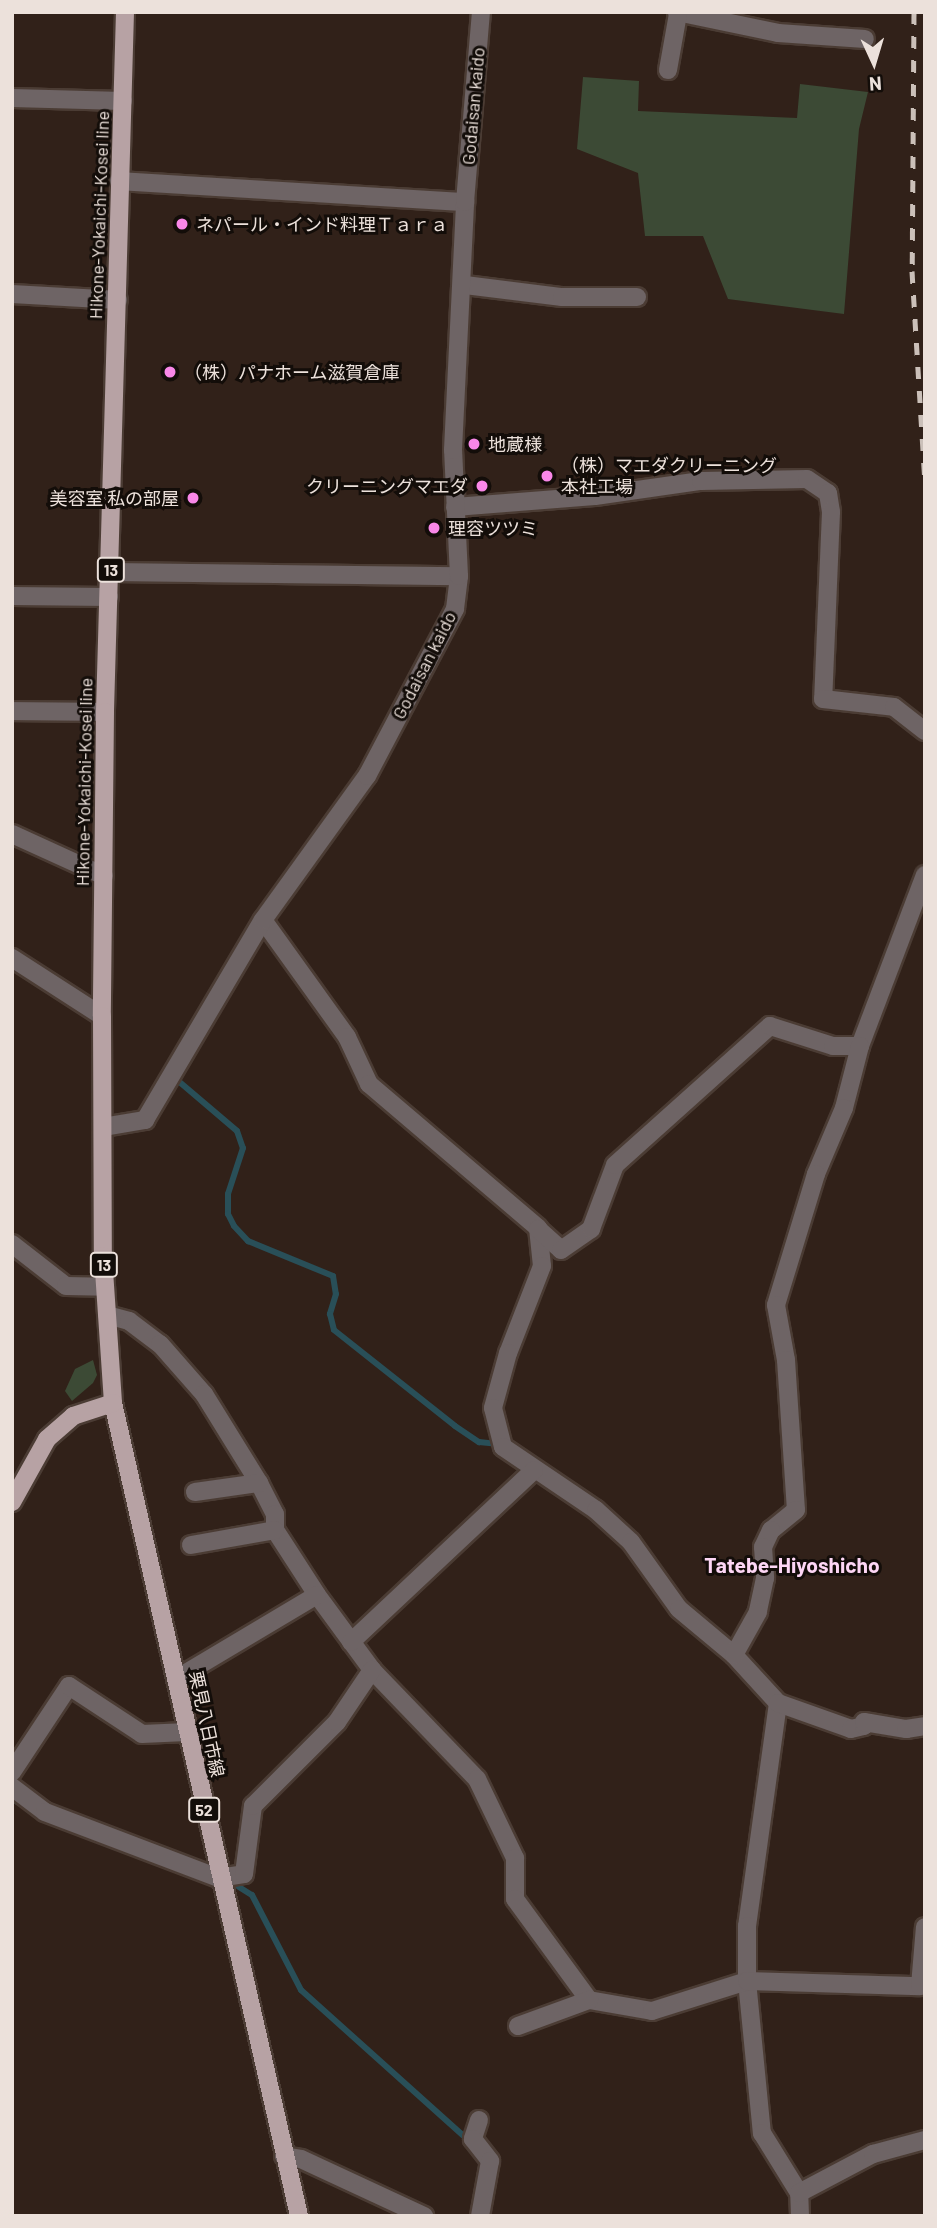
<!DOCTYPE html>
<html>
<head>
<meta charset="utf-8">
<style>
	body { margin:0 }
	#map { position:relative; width:937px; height:2228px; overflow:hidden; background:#312119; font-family:Barlow,"Noto Sans JP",sans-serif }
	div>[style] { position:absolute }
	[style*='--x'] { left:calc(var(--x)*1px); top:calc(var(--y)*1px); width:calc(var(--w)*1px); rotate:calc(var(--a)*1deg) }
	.green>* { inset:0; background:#3c4a35 }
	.stream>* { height:6px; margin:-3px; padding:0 3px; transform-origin:3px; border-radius:3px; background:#294f58 }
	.roads { filter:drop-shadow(2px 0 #4b3c34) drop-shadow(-2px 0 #4b3c34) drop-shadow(0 2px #4b3c34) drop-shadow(0 -2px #4b3c34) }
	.minor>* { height:18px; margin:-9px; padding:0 9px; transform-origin:9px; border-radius:9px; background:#6e6465 }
	.major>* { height:18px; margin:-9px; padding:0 9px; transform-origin:9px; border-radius:9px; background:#b7a2a4 }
	.rail>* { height:5px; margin-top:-2.5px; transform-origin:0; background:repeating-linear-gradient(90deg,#cbc0b9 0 12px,transparent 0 24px) }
	.dots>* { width:19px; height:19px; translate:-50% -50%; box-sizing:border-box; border:4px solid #130d09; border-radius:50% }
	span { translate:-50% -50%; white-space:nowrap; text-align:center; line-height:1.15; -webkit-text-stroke:6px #130d09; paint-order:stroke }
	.shield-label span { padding:2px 5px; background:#130d09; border:2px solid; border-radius:5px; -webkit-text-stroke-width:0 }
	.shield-label { font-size:16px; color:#ece1db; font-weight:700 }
	.street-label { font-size:18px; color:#ece1db }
	.poi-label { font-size:18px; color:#ece1db }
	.left { translate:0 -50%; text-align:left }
	.right { translate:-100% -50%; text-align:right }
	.quarter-label { font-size:21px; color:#fdd6f5; font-weight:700 }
	.frame { position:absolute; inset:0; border:14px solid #ece1db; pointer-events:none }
	.north { position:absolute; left:839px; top:28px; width:70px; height:70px; -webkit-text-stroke:5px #130d09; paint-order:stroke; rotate:176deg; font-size:19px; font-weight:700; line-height:28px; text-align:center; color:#ece1db }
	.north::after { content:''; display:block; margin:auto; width:24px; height:32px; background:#ece1db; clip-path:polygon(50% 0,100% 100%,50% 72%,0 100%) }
</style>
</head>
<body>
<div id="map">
	<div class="green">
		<div style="clip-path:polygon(583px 77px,639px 81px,638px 111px,797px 118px,800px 84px,868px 92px,859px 129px,844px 314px,728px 299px,703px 236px,645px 236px,638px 173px,577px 149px)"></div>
		<div style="clip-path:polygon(93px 1360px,97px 1375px,93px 1383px,72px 1401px,65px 1391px,75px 1369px)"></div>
	</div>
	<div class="stream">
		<div style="--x:176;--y:1079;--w:80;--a:40.4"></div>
		<div style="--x:237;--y:1131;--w:18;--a:71"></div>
		<div style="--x:243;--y:1148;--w:48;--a:108.1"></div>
		<div style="--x:228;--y:1194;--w:20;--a:90"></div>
		<div style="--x:228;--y:1214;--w:13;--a:63"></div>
		<div style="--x:234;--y:1226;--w:21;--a:47"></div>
		<div style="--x:248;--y:1241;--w:92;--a:22.4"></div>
		<div style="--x:333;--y:1276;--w:18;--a:81"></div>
		<div style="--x:336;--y:1294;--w:21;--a:107"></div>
		<div style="--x:330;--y:1314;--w:16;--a:76"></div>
		<div style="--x:334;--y:1330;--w:154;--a:38.4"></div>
		<div style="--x:455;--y:1426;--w:29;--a:34"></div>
		<div style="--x:479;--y:1442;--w:18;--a:6"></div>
		<div style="--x:12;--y:1799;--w:16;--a:30"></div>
		<div style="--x:239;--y:1887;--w:15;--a:32"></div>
		<div style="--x:252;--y:1895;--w:107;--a:62.7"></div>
		<div style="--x:301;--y:1990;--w:226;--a:41.9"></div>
	</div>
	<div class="roads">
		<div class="minor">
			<div style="--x:677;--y:12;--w:103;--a:11.7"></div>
			<div style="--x:778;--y:33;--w:87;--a:3.9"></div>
			<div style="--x:668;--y:70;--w:57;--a:-79.9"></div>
			<div style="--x:12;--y:98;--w:111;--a:1.5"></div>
			<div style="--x:119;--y:181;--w:347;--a:3.5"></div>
			<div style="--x:465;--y:285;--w:98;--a:7.1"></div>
			<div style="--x:562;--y:297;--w:75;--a:0"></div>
			<div style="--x:12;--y:294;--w:106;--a:3.2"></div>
			<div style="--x:455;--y:507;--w:140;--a:-4.5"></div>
			<div style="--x:595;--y:496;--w:107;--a:-8.1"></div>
			<div style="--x:701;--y:481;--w:106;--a:-1.1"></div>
			<div style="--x:807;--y:479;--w:25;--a:34"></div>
			<div style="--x:828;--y:493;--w:19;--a:81"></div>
			<div style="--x:831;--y:512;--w:187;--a:92.4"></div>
			<div style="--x:823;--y:699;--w:71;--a:6.4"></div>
			<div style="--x:894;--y:707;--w:39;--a:38"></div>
			<div style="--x:111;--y:572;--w:348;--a:0.7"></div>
			<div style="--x:12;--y:596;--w:97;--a:0.6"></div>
			<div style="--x:12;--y:711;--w:93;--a:0.6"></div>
			<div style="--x:12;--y:834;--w:101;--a:24.5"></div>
			<div style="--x:263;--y:920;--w:144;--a:54.3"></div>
			<div style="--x:347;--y:1037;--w:52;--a:64.9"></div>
			<div style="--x:369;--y:1084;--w:222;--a:40.4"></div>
			<div style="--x:538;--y:1228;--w:38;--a:84"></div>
			<div style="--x:542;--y:1266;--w:93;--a:111.3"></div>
			<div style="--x:508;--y:1353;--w:57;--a:105.3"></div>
			<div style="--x:493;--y:1408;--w:40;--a:75.6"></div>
			<div style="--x:503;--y:1447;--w:112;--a:34.1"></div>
			<div style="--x:596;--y:1510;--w:47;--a:42.4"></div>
			<div style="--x:631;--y:1542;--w:82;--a:54.4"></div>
			<div style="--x:679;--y:1609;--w:72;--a:39.9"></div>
			<div style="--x:734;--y:1655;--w:65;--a:47.5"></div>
			<div style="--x:778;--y:1703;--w:225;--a:97.9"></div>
			<div style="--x:747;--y:1926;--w:55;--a:90"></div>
			<div style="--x:747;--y:1981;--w:153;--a:84.4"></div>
			<div style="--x:762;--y:2133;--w:70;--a:58.3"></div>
			<div style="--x:12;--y:958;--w:107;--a:32.8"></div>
			<div style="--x:860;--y:1046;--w:183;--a:-69.2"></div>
			<div style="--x:103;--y:1127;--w:43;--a:-9.5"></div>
			<div style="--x:145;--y:1120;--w:232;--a:-59.5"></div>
			<div style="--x:263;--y:920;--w:178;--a:-54.2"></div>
			<div style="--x:367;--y:776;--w:189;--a:-62.2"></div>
			<div style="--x:455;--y:609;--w:33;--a:-83"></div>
			<div style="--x:459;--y:576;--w:126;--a:-92.7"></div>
			<div style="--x:453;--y:450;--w:248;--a:-87.2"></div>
			<div style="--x:465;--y:202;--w:191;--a:-85.2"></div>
			<div style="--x:538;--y:1229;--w:31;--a:42"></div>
			<div style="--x:561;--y:1250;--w:37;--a:-35"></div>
			<div style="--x:591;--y:1229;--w:68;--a:-69.4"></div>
			<div style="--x:615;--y:1165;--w:208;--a:-41.9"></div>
			<div style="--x:770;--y:1026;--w:66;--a:17.6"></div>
			<div style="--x:833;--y:1046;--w:27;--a:0"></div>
			<div style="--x:860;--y:1046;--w:64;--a:104.5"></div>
			<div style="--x:844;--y:1108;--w:72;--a:113"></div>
			<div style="--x:816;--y:1174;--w:137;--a:107"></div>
			<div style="--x:776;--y:1305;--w:56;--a:79.7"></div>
			<div style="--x:786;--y:1360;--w:150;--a:86.2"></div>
			<div style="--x:796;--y:1510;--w:32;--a:141"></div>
			<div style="--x:771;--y:1530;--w:19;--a:115"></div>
			<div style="--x:763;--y:1547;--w:31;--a:86"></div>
			<div style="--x:765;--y:1578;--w:35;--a:102"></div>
			<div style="--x:758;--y:1612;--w:49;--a:119.2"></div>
			<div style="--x:12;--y:1244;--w:68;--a:37.9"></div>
			<div style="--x:66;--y:1286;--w:39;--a:1"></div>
			<div style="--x:107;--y:1315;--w:23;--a:15"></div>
			<div style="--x:129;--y:1321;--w:39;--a:37"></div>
			<div style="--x:160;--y:1344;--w:67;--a:48.7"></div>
			<div style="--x:204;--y:1394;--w:105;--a:58.3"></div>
			<div style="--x:259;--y:1483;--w:35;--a:63"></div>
			<div style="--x:275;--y:1514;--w:16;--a:90"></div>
			<div style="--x:275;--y:1530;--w:77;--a:57.1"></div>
			<div style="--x:317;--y:1595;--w:93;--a:53.7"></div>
			<div style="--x:372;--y:1670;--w:151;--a:46.1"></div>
			<div style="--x:477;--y:1779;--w:88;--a:64.3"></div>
			<div style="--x:515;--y:1858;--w:41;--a:90"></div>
			<div style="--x:515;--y:1899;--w:125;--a:53.8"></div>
			<div style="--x:589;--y:2000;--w:64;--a:9.9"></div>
			<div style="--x:652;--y:2011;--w:100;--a:-17.5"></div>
			<div style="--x:747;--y:1981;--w:173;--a:1.7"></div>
			<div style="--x:920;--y:1986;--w:59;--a:-85.2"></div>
			<div style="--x:195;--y:1492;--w:65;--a:-8"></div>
			<div style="--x:191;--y:1545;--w:85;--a:-10.1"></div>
			<div style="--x:351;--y:1642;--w:251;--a:-43.2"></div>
			<div style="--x:176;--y:1679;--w:164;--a:-30.8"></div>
			<div style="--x:778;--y:1703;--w:77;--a:19.6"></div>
			<div style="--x:851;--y:1729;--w:13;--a:-13"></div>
			<div style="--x:864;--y:1726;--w:4;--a:-90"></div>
			<div style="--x:864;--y:1722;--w:43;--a:9.5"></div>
			<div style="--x:906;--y:1729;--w:19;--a:-9"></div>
			<div style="--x:12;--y:1772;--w:103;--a:-56.5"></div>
			<div style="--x:69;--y:1686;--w:87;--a:33.3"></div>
			<div style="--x:142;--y:1734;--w:45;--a:-2.5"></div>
			<div style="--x:12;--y:1787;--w:41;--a:37.1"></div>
			<div style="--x:45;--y:1812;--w:186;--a:20.8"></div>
			<div style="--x:219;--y:1878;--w:25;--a:-9"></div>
			<div style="--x:244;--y:1874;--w:69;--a:-82.5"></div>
			<div style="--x:253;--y:1806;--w:119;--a:-45"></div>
			<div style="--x:337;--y:1722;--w:63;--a:-56.1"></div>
			<div style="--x:518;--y:2026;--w:76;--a:-20.1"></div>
			<div style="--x:479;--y:2120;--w:20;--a:108"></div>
			<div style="--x:473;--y:2139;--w:28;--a:52"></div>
			<div style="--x:490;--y:2161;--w:56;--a:100.3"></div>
			<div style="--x:284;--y:2156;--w:17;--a:10"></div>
			<div style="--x:301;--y:2159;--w:136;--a:24.9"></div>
			<div style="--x:800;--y:2216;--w:23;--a:-92"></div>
			<div style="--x:799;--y:2193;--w:84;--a:-27.8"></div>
			<div style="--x:873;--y:2154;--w:54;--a:-15.1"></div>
		</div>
		<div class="major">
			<div style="--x:125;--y:12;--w:700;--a:91.64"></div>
			<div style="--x:105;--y:712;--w:304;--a:90.6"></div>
			<div style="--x:102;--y:1016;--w:240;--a:89.8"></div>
			<div style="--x:103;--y:1256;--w:147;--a:86.1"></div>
			<div style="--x:113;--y:1403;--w:834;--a:77.11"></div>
			<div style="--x:12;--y:1502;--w:72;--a:-60.9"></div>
			<div style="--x:47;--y:1439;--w:35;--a:-41"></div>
			<div style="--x:73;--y:1416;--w:42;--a:-18"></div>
		</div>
	</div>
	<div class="rail">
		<div style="--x:914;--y:12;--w:259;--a:90.4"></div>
		<div style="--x:912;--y:271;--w:213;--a:86.5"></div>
	</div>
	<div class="dots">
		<div style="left:182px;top:224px;background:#f987e8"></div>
		<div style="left:170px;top:372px;background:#f987e8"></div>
		<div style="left:474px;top:444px;background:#f987e8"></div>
		<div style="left:547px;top:476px;background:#f987e8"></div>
		<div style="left:482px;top:486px;background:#f987e8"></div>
		<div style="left:193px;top:498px;background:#f987e8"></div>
		<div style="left:434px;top:528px;background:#f987e8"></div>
	</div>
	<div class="shield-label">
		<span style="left:111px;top:570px">13</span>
		<span style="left:104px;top:1265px">13</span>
		<span style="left:204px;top:1810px">52</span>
	</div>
	<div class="street-label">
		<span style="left:473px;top:106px;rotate:-85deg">Godaisan kaido</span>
		<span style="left:99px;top:215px;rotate:-88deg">Hikone-Yokaichi-Kosei line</span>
		<span style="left:424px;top:665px;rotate:-63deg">Godaisan kaido</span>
		<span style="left:84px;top:782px;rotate:-89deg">Hikone-Yokaichi-Kosei line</span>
		<span style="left:207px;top:1724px;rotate:78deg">栗見八日市線</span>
	</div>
	<div class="poi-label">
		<span class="left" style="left:196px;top:224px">ネパール・インド料理Ｔａｒａ</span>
		<span class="left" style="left:184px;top:372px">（株）パナホーム滋賀倉庫</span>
		<span class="left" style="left:488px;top:444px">地蔵様</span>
		<span class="left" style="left:561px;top:476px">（株）マエダクリーニング<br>本社工場</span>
		<span class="right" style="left:468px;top:486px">クリーニングマエダ</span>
		<span class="right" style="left:179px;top:498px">美容室 私の部屋</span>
		<span class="left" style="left:448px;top:528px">理容ツツミ</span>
	</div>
	<div class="quarter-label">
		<span style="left:792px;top:1565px">Tatebe-Hiyoshicho</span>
	</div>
	<div class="frame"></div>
	<div class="north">N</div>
</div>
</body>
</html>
